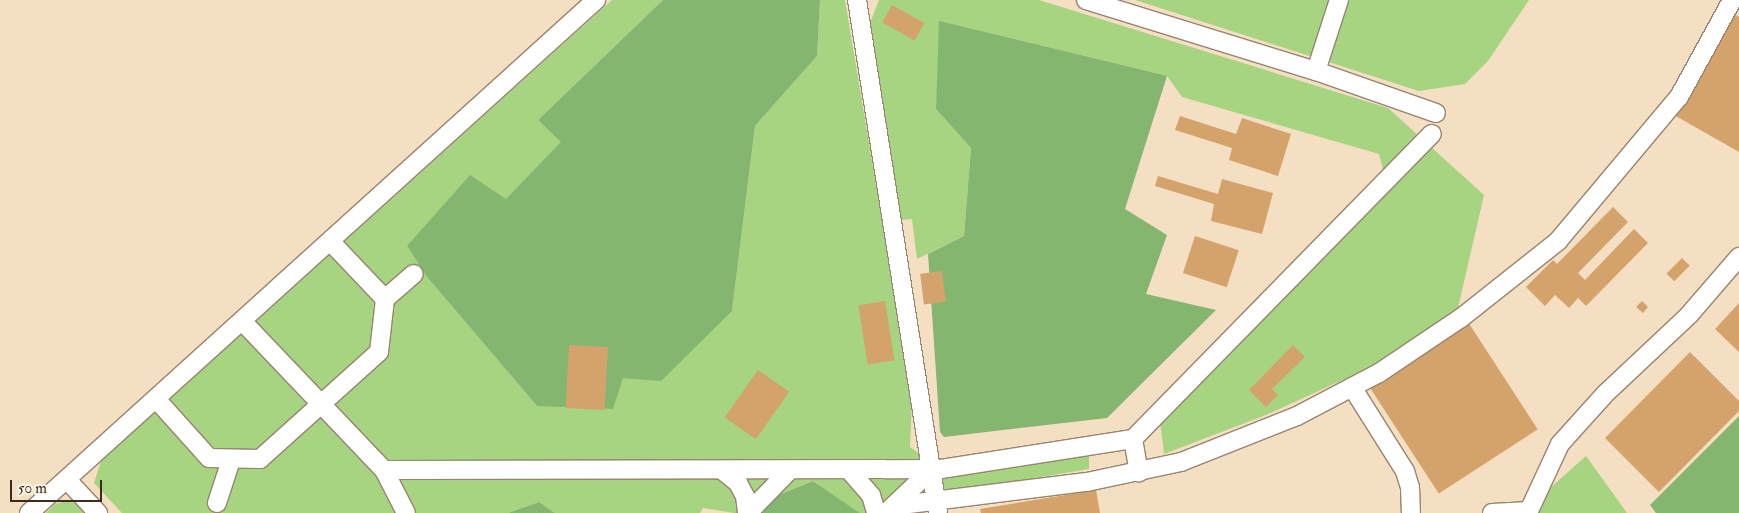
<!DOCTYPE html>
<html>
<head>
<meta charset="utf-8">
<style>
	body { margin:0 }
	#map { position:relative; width:1739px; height:513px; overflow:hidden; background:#f4dfc2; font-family:"IM FELL Double Pica",serif }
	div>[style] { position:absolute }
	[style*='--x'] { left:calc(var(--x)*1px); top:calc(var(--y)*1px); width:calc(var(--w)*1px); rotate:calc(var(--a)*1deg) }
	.green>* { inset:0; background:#a6d481 }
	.forest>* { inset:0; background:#84b66f }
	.building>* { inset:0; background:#d4a36c; transform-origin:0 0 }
	.roads { filter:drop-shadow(1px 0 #988470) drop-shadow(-1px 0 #988470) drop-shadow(0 1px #988470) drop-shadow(0 -1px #988470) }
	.minor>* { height:18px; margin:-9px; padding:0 9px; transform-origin:9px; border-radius:9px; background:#fff }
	span { translate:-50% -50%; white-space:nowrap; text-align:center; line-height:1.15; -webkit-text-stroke:4.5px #fcf5e5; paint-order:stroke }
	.scale { position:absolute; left:10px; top:480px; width:92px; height:22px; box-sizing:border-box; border:2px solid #3b2a1e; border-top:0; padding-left:6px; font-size:15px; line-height:18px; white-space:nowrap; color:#3b2a1e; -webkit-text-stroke:4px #fcf5e5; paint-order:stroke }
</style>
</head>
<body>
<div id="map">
	<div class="green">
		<div style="clip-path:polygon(612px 0,663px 0,538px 120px,562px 142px,506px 200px,407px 246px,427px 277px,537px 406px,623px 378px,732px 311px,755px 126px,817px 56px,820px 0,845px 0,912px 400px,910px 447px,941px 469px,1089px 454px,1089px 469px,951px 492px,883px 513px,860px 513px,813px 481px,734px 513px,703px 508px,700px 513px,555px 513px,539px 502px,508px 513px,122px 513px,94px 483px,101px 461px)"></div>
		<div style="clip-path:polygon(879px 0,1039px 0,1388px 108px,1484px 195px,1458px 308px,1371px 367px,1266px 415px,1164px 454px,1160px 421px,1388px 188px,1379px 154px,1182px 97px,1167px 76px,936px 109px,971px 148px,964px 236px,917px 259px,912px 219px,901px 220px,868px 28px)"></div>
		<div style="clip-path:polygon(1135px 0,1529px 0,1488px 61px,1465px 84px,1419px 91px)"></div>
		<div style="clip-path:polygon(1586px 456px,1627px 513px,1522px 513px)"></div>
		<div style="clip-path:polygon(67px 501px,79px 504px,87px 513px,46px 513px,55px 504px)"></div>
	</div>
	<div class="forest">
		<div style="clip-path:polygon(663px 0,820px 0,817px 56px,755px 126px,732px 311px,661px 381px,623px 378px,613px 409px,537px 406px,427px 277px,407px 246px,470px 175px,506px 199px,561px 142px,538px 120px)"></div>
		<div style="clip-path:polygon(939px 21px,1167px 76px,1125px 209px,1167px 235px,1146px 294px,1216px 310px,1107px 418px,944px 437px,940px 432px,928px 254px,964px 236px,971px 148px,936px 109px)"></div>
		<div style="clip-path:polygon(1739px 416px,1739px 513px,1656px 513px,1650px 505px)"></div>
		<div style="clip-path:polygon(813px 481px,860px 513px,734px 513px)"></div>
		<div style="clip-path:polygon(539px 502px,555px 513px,508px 513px)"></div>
	</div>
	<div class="building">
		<div style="left:892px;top:5px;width:37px;height:20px;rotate:29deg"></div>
		<div style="clip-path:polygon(1732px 13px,1739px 17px,1739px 152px,1674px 115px)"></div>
		<div style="clip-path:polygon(1180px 116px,1236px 134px,1242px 118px,1291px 134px,1278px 176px,1229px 160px,1232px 148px,1175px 130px)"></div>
		<div style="clip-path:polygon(1158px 176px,1218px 194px,1222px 179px,1273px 193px,1262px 234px,1211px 221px,1214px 204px,1155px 186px)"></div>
		<div style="clip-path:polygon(1613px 207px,1628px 222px,1578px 273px,1585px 280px,1634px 229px,1648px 243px,1586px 306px,1578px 298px,1569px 308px,1555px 295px,1545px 306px,1526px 287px,1553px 260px,1557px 264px)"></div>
		<div style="left:1195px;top:236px;width:46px;height:39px;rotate:18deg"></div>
		<div style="left:1682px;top:258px;width:11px;height:22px;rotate:45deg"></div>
		<div style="left:942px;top:271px;width:31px;height:22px;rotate:83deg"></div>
		<div style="left:885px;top:301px;width:60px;height:27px;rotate:81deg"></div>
		<div style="clip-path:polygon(1642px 301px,1648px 307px,1643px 313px,1636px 307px)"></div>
		<div style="clip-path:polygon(1739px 303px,1739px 352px,1715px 329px)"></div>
		<div style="left:1468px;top:322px;width:128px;height:118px;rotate:57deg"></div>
		<div style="left:569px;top:345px;width:39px;height:63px;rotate:3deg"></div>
		<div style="clip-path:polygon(1293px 345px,1305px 357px,1272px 389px,1278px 395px,1266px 407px,1249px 390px)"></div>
		<div style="clip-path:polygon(1690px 352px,1739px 401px,1739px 411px,1659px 492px,1605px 438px)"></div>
		<div style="left:758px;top:370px;width:38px;height:58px;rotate:35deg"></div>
		<div style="clip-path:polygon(1096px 490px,1100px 513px,981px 513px,980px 509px)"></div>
	</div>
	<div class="roads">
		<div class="minor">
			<div style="--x:857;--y:0;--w:519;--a:81.03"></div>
			<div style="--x:1086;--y:0;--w:241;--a:17.2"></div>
			<div style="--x:1316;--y:71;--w:127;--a:19.3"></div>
			<div style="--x:1316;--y:71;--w:75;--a:-72.1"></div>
			<div style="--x:385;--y:299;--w:38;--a:-41"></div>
			<div style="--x:243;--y:322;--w:204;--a:46.4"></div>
			<div style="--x:384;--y:470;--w:557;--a:-0.1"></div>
			<div style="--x:941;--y:469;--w:194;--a:-8.9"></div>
			<div style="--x:1133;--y:439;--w:427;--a:-45.6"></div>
			<div style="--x:1352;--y:387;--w:99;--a:57.8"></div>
			<div style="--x:1405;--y:471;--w:17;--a:73"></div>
			<div style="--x:1410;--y:487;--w:26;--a:88"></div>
			<div style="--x:157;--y:400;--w:78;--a:48.1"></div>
			<div style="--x:209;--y:458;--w:51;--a:1.1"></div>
			<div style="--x:260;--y:459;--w:160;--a:-42"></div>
			<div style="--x:379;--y:352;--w:53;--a:-83.5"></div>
			<div style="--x:385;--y:299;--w:79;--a:-133.5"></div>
			<div style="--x:1133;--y:439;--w:34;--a:80"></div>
			<div style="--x:384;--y:470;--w:48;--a:62.9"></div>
			<div style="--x:722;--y:470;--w:21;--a:39"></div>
			<div style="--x:738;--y:483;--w:15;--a:62"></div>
			<div style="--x:745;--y:496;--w:17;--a:83"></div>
			<div style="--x:849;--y:470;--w:33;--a:49"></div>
			<div style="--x:871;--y:495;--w:19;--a:74"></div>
			<div style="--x:68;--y:481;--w:44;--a:46.8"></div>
			<div style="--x:217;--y:503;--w:45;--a:-72"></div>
			<div style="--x:893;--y:506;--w:195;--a:-7.1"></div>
			<div style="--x:1087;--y:482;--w:96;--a:-12"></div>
			<div style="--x:1181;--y:462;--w:125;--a:-21.6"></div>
			<div style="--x:1297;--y:416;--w:93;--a:-27.7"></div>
			<div style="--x:1379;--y:373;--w:99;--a:-33.9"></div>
			<div style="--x:1461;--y:318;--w:124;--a:-38.4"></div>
			<div style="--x:1558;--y:241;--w:188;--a:-50"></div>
			<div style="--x:1679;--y:97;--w:111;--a:-61.3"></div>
			<div style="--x:890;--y:509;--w:55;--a:-43.5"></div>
			<div style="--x:29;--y:513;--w:765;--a:-42.14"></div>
			<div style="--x:748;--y:513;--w:59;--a:-45.7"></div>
			<div style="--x:1492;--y:513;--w:37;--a:-3"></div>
			<div style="--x:1528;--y:513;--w:76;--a:-65.1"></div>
			<div style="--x:1560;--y:444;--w:67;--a:-48"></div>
			<div style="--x:1605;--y:394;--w:115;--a:-43.2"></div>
			<div style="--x:1689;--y:315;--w:77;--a:-49.2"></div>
		</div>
	</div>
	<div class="scale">50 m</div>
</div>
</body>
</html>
